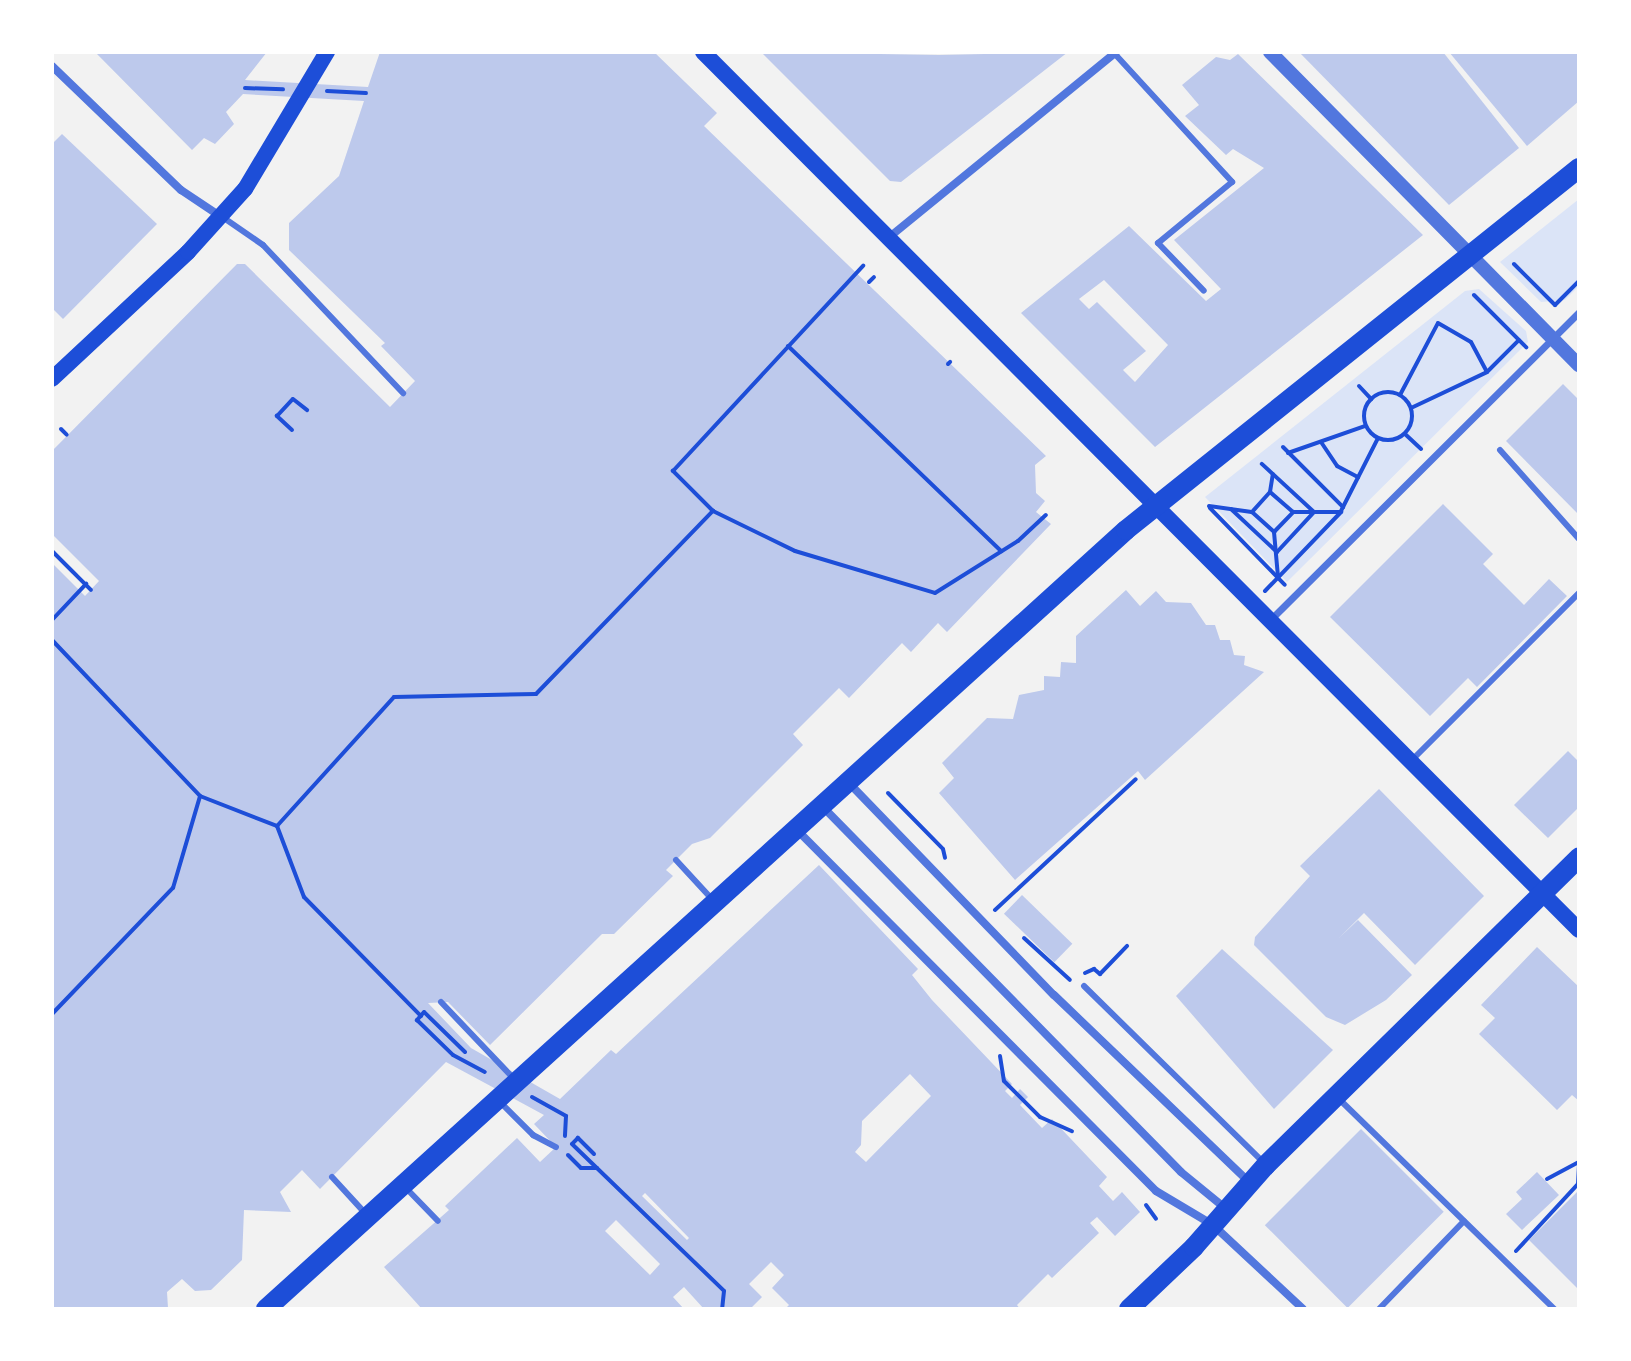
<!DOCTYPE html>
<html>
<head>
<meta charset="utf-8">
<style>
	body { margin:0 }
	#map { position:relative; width:1631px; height:1361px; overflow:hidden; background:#f2f2f2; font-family:Poppins,sans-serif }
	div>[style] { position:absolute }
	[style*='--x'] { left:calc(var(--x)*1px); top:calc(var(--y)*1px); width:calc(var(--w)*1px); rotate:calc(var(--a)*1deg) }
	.green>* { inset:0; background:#dbe4f7 }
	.building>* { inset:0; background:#bdc9ec; transform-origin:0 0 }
	.path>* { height:4px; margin:-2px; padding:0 2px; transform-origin:2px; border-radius:2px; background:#1d4ed8 }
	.path>.ring { margin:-2px; padding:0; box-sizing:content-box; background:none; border:4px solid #1d4ed8; border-radius:50% }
	.service>* { height:6px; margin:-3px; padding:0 3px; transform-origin:3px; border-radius:3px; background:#5277de }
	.pedestrian>* { height:7px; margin:-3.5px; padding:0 3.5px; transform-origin:3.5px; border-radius:3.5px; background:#5277de }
	.minor>* { height:8px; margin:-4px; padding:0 4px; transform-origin:4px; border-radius:4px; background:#5277de }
	.tertiary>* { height:14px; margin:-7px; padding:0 7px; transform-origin:7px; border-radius:7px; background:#5277de }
	.secondary>* { height:16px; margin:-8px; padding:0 8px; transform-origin:8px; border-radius:8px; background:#1d4ed8 }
	.primary>* { height:20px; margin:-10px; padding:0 10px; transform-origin:10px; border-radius:10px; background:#1d4ed8 }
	span { translate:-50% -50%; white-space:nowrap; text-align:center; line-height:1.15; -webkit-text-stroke:7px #fff; paint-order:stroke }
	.frame { position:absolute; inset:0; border:54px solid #fff; pointer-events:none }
</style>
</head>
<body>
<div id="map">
	<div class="green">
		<div style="clip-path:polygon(1579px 199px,1579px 286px,1565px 300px,1541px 302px,1500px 262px)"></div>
		<div style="clip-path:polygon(1479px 289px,1526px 331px,1528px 342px,1287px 582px,1205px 497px,1465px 291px)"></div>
	</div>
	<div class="building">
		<div style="clip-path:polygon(evenodd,95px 52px,267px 52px,245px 80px,368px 87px,380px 52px,654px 52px,717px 113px,704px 126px,1046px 456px,1035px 465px,1036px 493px,1045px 501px,1036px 512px,1051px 524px,947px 632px,938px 623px,911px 652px,902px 643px,849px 698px,839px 688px,793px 734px,803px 745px,710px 838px,692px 844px,666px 870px,673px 876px,614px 934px,602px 934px,490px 1045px,448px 1002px,428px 1003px,471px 1048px,560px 1099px,611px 1050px,616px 1054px,819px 865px,918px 969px,912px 975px,932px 1000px,1012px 1084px,1005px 1091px,1012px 1098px,1020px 1089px,1028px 1097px,1020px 1105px,1042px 1128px,1052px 1119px,1107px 1177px,1099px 1186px,1113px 1201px,1122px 1192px,1140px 1212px,1115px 1236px,1097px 1217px,1090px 1223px,1099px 1233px,1052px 1278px,1048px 1274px,1017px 1305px,1020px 1309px,785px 1309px,789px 1305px,772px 1288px,784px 1275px,771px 1262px,749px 1284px,762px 1297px,750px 1309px,704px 1309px,684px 1287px,673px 1297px,684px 1309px,422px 1309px,384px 1267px,449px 1210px,445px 1206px,517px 1138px,540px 1162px,556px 1147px,534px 1124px,544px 1115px,446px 1062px,320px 1189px,302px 1170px,280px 1192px,291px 1212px,244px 1210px,242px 1260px,211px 1290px,195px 1291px,182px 1279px,167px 1292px,168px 1308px,52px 1309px,52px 563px,85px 596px,99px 581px,52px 534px,52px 451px,237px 264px,245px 264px,390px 407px,415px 381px,381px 346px,385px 343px,289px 250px,289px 223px,339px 176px,364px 101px,243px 94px,226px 112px,234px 124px,215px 144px,204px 138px,192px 150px,95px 52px,910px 1074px,931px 1096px,866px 1162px,855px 1152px,861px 1145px,862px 1121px,910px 1074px,95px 52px,645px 1193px,689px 1238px,687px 1240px,642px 1196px,645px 1193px,95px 52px,616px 1220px,660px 1264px,650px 1275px,605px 1231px,616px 1220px)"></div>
		<div style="clip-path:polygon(761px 52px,939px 55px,1068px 52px,901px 182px,890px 181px)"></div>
		<div style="clip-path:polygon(1299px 52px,1443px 52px,1519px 148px,1449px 205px)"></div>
		<div style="clip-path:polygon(1449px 52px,1579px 52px,1579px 101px,1527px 146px)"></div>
		<div style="clip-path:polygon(evenodd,1238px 54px,1423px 235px,1155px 447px,1021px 313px,1129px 226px,1206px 301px,1221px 289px,1174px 240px,1264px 168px,1233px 149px,1226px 155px,1185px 116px,1199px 105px,1182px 85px,1216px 57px,1230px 60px,1238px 54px,1104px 280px,1168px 345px,1135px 382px,1123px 370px,1146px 351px,1097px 302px,1089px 309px,1079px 299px,1104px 280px)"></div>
		<div style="clip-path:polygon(62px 134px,157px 224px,63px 319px,52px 308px,52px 144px)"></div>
		<div style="clip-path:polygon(1563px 384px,1579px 400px,1579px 515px,1506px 441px)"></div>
		<div style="clip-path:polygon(1443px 504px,1493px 554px,1483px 564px,1524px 605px,1549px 579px,1567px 596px,1477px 687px,1468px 678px,1430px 716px,1330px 617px)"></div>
		<div style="clip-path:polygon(1126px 590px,1140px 606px,1156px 591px,1166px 602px,1191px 603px,1206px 625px,1215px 625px,1220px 640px,1230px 640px,1234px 655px,1245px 656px,1244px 665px,1264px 672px,1145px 780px,1138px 771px,1015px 880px,939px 793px,954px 778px,942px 763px,987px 718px,1013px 719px,1019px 695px,1044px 690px,1044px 676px,1060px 677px,1061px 662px,1076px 663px,1076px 636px)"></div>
		<div style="clip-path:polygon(1568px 751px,1579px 762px,1579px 807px,1548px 838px,1514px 805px)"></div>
		<div style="clip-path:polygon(1379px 789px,1484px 896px,1415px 965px,1364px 913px,1339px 938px,1358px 920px,1412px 975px,1386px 1000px,1345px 1025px,1326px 1017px,1254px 945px,1255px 937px,1310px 876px,1300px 866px)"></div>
		<div style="left:1022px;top:895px;width:70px;height:26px;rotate:44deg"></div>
		<div style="clip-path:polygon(1537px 947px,1579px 987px,1579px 1101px,1572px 1095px,1557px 1110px,1479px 1034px,1495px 1018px,1481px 1005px)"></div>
		<div style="clip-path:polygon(1222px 949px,1333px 1050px,1274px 1109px,1176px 996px)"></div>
		<div style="left:1361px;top:1129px;width:117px;height:136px;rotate:45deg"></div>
		<div style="clip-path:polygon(1537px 1172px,1559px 1195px,1522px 1230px,1506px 1214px,1522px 1199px,1516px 1192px)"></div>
		<div style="clip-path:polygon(1579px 1190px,1579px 1290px,1529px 1240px)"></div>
	</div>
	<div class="path">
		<div style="--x:245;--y:88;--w:38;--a:2"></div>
		<div style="--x:327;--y:91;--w:39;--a:3"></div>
		<div style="--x:1514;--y:264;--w:58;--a:45"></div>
		<div style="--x:1555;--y:305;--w:34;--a:-45"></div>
		<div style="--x:869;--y:282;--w:7;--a:-45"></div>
		<div style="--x:1474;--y:295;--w:74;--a:45"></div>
		<div style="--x:788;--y:346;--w:296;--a:43.9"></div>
		<div style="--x:948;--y:364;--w:3;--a:-45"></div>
		<div style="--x:1359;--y:386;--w:18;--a:47"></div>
		<div class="ring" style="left:1364px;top:392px;width:44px;height:44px"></div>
		<div style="--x:1400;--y:395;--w:81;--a:-62.2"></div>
		<div style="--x:1438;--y:323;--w:38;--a:30"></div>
		<div style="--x:1471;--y:342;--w:34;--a:62"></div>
		<div style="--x:1411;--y:408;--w:84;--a:-25.3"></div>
		<div style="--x:1487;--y:372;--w:45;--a:-45"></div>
		<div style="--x:61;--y:429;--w:8;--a:45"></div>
		<div style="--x:292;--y:430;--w:21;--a:-137"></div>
		<div style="--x:277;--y:416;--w:23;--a:-47"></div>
		<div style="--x:293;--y:399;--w:18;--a:38"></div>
		<div style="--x:1405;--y:434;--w:22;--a:43"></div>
		<div style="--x:1321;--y:442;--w:29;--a:56"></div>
		<div style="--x:1337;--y:466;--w:24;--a:28"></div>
		<div style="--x:1283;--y:447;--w:85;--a:45"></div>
		<div style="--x:1343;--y:507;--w:4;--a:117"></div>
		<div style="--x:1288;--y:453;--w:82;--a:-19.3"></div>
		<div style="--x:1270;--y:492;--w:18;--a:-81"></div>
		<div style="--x:1209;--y:506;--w:43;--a:7.9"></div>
		<div style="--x:1252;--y:512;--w:30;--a:42"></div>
		<div style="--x:1274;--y:532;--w:28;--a:-46"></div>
		<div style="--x:1293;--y:512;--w:30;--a:-139"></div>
		<div style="--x:1270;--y:492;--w:27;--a:132"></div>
		<div style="--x:1343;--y:507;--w:77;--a:-63.1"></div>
		<div style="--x:1210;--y:508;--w:107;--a:45.8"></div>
		<div style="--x:1231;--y:509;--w:63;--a:43.1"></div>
		<div style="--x:1277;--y:552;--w:54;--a:-47.2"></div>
		<div style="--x:1314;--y:512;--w:71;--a:-137.3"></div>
		<div style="--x:713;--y:511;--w:91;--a:26"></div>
		<div style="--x:795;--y:551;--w:146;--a:16.7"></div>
		<div style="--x:935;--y:593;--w:98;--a:-32.1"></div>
		<div style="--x:1018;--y:541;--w:38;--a:-43"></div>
		<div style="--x:1293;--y:512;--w:48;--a:0"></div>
		<div style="--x:1274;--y:532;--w:45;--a:84.9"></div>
		<div style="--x:52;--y:551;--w:55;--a:45"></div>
		<div style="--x:1265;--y:591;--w:110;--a:-46.1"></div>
		<div style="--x:52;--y:620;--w:50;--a:-46.6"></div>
		<div style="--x:52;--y:640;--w:215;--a:46.5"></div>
		<div style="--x:200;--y:796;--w:83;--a:21.3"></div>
		<div style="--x:277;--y:826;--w:76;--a:69.2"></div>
		<div style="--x:304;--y:897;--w:167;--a:45.5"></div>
		<div style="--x:888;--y:793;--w:78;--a:45.5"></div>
		<div style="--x:943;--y:849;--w:9;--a:77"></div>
		<div style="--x:277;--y:826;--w:174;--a:-47.8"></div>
		<div style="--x:394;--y:697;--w:142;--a:-1.2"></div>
		<div style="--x:536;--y:694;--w:255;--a:-46"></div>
		<div style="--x:713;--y:511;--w:57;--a:-135"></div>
		<div style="--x:673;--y:471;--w:280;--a:-47.2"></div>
		<div style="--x:995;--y:910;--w:192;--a:-42.9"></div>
		<div style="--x:1024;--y:938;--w:62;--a:42.4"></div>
		<div style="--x:1085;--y:973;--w:10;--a:-24"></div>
		<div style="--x:1094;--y:969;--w:8;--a:40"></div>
		<div style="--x:1100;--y:974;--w:39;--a:-46"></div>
		<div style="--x:52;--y:1014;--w:175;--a:-46.2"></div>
		<div style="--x:173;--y:888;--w:96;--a:-73.6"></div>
		<div style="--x:465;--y:1052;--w:57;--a:-135.7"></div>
		<div style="--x:424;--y:1012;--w:11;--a:131"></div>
		<div style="--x:417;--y:1020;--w:50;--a:44.2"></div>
		<div style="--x:453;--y:1055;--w:36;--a:28"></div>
		<div style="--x:1000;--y:1056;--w:25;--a:81"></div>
		<div style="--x:1004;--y:1081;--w:51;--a:45"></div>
		<div style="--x:1040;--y:1117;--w:35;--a:24"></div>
		<div style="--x:532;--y:1097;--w:39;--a:29"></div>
		<div style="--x:566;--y:1116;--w:20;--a:93"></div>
		<div style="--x:594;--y:1154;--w:23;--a:-135"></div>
		<div style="--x:578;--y:1138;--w:8;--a:135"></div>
		<div style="--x:572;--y:1144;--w:211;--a:44"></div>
		<div style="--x:724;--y:1291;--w:18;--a:96"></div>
		<div style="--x:568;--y:1155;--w:18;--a:45"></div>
		<div style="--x:581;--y:1168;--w:16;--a:0"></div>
		<div style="--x:1547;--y:1179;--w:36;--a:-28"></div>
		<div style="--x:1146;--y:1205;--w:17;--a:54"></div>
		<div style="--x:1516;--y:1251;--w:91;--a:-47.2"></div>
		<div style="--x:1578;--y:1184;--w:22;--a:-87"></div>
	</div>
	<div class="service">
		<div style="--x:1114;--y:53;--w:175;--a:47.5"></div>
		<div style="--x:1232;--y:182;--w:96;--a:140.5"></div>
		<div style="--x:1158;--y:243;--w:66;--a:46.2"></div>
		<div style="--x:221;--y:216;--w:51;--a:34.6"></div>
		<div style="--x:263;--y:245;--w:204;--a:46.6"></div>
		<div style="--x:1500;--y:450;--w:119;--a:48.4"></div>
		<div style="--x:1411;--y:761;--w:238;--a:-45"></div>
		<div style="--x:676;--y:860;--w:52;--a:47.4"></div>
		<div style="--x:1084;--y:986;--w:252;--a:44.5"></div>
		<div style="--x:441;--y:1002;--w:108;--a:46.5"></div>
		<div style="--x:1339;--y:1099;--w:301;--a:44.3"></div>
		<div style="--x:500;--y:1102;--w:47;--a:45"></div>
		<div style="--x:533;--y:1135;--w:26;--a:28"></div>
		<div style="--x:332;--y:1177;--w:49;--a:47.5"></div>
		<div style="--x:405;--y:1187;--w:47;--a:45.9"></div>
		<div style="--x:1379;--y:1309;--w:122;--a:-46"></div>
	</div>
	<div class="pedestrian">
		<div style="--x:1269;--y:621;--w:438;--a:-44.9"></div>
	</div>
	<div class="minor">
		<div style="--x:52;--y:66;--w:179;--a:43.9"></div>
		<div style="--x:181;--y:190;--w:47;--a:33.7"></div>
		<div style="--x:887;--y:239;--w:296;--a:-39.2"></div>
		<div style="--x:848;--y:782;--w:296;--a:46"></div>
		<div style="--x:1054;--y:995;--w:270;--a:43.8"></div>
		<div style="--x:821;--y:805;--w:514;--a:45.55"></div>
		<div style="--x:1181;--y:1172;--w:57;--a:39.3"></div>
		<div style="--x:795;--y:828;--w:512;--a:45.16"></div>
		<div style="--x:1156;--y:1191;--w:66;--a:30.8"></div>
		<div style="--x:1213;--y:1225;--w:123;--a:43"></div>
	</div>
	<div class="tertiary">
		<div style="--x:1270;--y:52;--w:440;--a:45.4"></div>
	</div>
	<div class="secondary">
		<div style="--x:703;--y:52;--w:1240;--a:45.07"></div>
		<div style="--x:52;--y:379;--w:186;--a:-43"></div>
		<div style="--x:188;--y:252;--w:85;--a:-47.9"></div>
		<div style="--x:245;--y:189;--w:160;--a:-59.1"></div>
	</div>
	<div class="primary">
		<div style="--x:266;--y:1309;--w:1160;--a:-42.17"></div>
		<div style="--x:1126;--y:530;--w:580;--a:-38.63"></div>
		<div style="--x:1129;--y:1309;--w:90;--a:-43.6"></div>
		<div style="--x:1194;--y:1247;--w:109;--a:-48.7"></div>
		<div style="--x:1266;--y:1165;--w:439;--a:-44.5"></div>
	</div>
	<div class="frame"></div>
</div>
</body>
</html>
